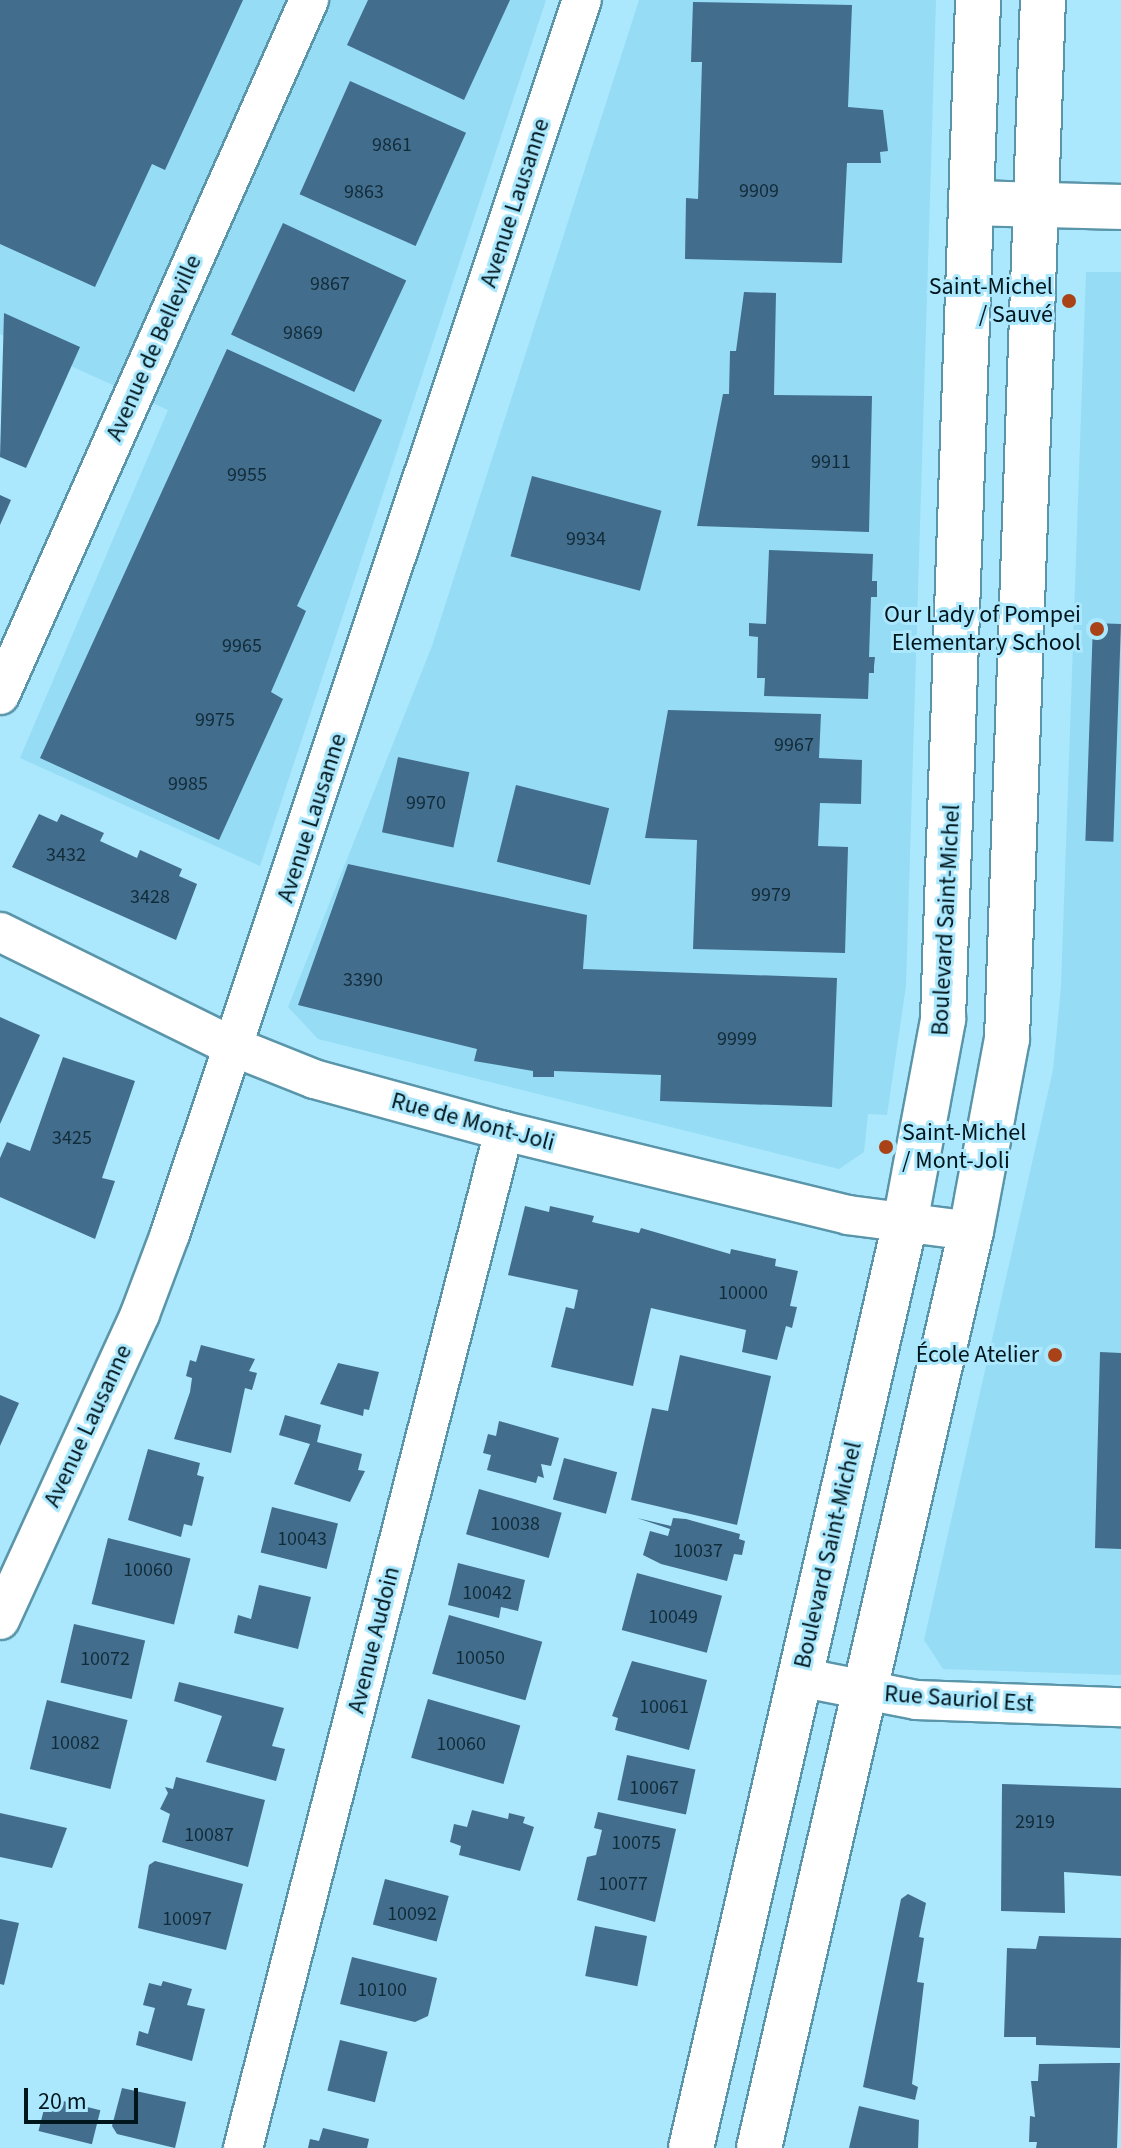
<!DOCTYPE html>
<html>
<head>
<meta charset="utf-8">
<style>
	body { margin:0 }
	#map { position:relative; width:1121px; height:2148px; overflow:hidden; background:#abe8fd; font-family:"Source Sans 3",sans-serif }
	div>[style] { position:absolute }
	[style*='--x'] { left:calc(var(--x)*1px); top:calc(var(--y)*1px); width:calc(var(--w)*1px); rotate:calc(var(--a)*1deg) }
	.built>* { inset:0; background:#96dcf4 }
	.building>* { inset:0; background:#436d8c; transform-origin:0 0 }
	.roads { filter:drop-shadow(2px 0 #5a95a9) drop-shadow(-2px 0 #5a95a9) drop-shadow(0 2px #5a95a9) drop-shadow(0 -2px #5a95a9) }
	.street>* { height:38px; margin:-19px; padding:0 19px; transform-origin:19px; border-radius:19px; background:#fff }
	.secondary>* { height:44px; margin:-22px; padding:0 22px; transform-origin:22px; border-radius:22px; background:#fff }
	.dots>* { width:22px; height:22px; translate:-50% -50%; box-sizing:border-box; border:4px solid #abe8fd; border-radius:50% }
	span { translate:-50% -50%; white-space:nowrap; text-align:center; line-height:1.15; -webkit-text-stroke:6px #abe8fd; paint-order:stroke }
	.number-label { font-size:20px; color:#112c39 }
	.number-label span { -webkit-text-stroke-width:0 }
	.street-label { font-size:24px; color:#00161d }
	.poi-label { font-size:24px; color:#00161d }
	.right { translate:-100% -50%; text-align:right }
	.left { translate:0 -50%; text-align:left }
	.scale { position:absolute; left:24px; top:2088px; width:114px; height:36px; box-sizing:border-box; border:4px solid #00161d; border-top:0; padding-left:10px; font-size:24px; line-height:28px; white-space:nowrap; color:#00161d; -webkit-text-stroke:6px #abe8fd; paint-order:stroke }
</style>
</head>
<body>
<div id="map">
	<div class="built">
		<div style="clip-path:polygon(0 0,546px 0,260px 866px,20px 758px,168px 410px,0 334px)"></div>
		<div style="clip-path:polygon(639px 0,936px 0,906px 986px,887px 1115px,868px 1114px,864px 1152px,839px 1169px,318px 1039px,288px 1007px,432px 646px)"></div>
		<div style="clip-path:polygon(1086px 272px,1121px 272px,1121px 1675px,943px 1669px,924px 1640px,1053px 1070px,1061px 987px)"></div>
	</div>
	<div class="building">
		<div style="clip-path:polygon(0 0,243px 0,165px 170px,152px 164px,95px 287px,0 244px)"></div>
		<div style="clip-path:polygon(368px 0,510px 0,464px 100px,347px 45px)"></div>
		<div style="clip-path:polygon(693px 2px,852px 5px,848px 107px,883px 110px,888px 151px,880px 152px,881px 163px,847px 163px,842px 263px,685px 259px,686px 198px,698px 199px,702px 62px,691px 62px)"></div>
		<div style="left:350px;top:81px;width:127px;height:124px;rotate:24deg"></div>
		<div style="left:283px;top:223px;width:136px;height:123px;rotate:25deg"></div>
		<div style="clip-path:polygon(744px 292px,776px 293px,774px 395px,872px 396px,869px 532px,697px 526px,723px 394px,729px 394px,730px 351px,736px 351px)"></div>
		<div style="clip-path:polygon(4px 313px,80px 347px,26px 468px,0 457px)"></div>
		<div style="clip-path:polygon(227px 349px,382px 420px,297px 606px,306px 611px,271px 692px,283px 699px,219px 840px,40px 758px)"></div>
		<div style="left:532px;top:476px;width:134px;height:83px;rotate:15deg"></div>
		<div style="clip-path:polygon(0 495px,11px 500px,0 525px)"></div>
		<div style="clip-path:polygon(769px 550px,873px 554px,872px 581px,877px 581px,877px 597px,871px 597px,869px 657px,875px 657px,874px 666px,874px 673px,869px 673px,868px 699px,764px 696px,765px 678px,757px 678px,758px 637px,749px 636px,749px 623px,766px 624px)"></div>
		<div style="left:1093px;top:623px;width:28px;height:218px;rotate:2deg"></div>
		<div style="clip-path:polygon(668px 710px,821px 714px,819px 758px,862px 760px,861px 804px,820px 803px,818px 846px,848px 847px,845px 953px,693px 949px,697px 840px,645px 838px)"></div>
		<div style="left:398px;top:757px;width:73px;height:77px;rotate:12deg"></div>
		<div style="left:516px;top:785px;width:96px;height:79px;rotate:14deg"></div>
		<div style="clip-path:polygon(39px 814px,57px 822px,61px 814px,104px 833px,100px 841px,137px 858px,140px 850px,182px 869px,179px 876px,197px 884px,176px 940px,12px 867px)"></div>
		<div style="clip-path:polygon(348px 864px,587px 915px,583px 969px,837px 978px,832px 1107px,660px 1101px,661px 1075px,554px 1071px,554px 1077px,533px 1077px,533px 1071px,474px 1061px,477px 1049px,298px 1005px)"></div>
		<div style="clip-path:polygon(0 1017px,40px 1035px,0 1124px)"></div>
		<div style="clip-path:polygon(63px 1057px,135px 1081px,102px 1178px,115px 1181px,95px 1239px,0 1197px,0 1158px,7px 1142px,30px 1151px)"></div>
		<div style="clip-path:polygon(525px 1206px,549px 1212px,550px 1206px,594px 1216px,592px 1222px,639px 1233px,641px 1228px,730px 1254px,731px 1249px,776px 1259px,775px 1266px,798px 1271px,790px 1306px,797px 1307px,792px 1328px,786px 1326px,777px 1360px,742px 1352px,746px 1330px,651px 1308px,633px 1386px,551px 1367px,566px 1307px,574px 1309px,578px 1290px,508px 1275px)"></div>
		<div style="clip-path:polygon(201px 1345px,255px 1359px,249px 1371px,257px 1373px,252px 1390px,245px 1388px,231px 1453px,174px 1439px,190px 1392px,192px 1378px,186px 1376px,190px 1360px,196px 1362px)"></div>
		<div style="clip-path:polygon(1100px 1352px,1121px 1353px,1121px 1549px,1095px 1548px)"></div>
		<div style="clip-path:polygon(680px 1355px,771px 1376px,737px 1525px,631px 1500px,652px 1408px,668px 1411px)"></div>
		<div style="clip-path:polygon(338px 1363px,379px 1372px,369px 1410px,364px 1409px,363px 1416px,320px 1404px)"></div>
		<div style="clip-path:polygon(0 1395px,19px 1403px,0 1446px)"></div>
		<div style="clip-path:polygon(285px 1415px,321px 1425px,317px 1442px,362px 1454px,358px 1470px,365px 1471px,350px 1502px,294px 1484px,310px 1444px,279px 1435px)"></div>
		<div style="clip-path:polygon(499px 1421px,559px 1438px,551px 1466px,541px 1464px,544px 1478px,538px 1476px,536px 1483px,487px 1470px,491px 1455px,483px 1453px,488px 1434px,496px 1436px)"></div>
		<div style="clip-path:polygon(148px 1449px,200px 1463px,197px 1475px,204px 1477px,192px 1526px,184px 1524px,181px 1537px,128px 1520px)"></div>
		<div style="left:564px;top:1458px;width:55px;height:43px;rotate:15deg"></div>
		<div style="left:479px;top:1489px;width:86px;height:47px;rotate:16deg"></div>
		<div style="left:272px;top:1507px;width:68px;height:47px;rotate:14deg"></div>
		<div style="clip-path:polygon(637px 1518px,671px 1526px,673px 1518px,686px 1519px,740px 1534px,739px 1539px,745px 1541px,742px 1555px,734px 1554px,727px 1581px,661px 1564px,643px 1555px,650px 1531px,668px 1536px,670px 1529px)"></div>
		<div style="left:108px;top:1538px;width:85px;height:68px;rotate:14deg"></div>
		<div style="clip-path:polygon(458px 1563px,525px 1580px,518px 1611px,501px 1607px,499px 1618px,448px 1605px)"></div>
		<div style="left:637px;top:1573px;width:88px;height:59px;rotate:15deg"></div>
		<div style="clip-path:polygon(259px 1585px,311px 1597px,298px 1649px,234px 1633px,238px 1615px,251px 1619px)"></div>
		<div style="left:449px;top:1615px;width:97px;height:61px;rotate:16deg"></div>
		<div style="left:74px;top:1624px;width:73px;height:60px;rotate:13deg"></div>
		<div style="clip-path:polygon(632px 1661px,707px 1680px,689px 1750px,615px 1730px,618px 1718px,612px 1716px)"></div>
		<div style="clip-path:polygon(179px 1682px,284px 1708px,272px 1746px,285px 1749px,276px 1781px,206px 1762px,222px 1716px,174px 1701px)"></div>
		<div style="left:428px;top:1699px;width:96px;height:61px;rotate:16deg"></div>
		<div style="left:47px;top:1700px;width:83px;height:71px;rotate:14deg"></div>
		<div style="left:627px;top:1755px;width:70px;height:46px;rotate:12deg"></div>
		<div style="clip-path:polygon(176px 1777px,265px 1800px,248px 1867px,162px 1842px,170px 1814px,160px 1809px,168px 1793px,165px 1787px,173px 1789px)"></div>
		<div style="clip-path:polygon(1002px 1784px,1121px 1788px,1121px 1876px,1064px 1872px,1065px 1913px,1001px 1911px)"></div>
		<div style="clip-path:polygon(472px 1810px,508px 1819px,509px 1813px,525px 1817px,523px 1823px,534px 1827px,520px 1871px,459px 1855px,461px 1846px,450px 1842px,454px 1824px,467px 1827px)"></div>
		<div style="clip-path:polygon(598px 1812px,676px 1829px,655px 1922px,577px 1900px,587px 1857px,596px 1855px,602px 1830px,594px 1828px)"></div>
		<div style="clip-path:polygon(0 1813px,67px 1828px,52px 1868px,0 1857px)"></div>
		<div style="clip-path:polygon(155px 1861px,243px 1884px,226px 1950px,138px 1928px,149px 1865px)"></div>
		<div style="left:385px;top:1879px;width:66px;height:47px;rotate:15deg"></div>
		<div style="clip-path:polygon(908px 1894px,926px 1903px,919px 1937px,924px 1938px,917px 1982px,924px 1983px,912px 2084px,918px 2087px,915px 2100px,863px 2087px,901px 1899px)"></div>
		<div style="clip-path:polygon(0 1919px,19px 1923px,4px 1985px,0 1984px)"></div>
		<div style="left:595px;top:1926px;width:53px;height:51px;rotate:11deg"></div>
		<div style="clip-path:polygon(1039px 1936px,1121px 1938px,1120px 2048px,1036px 2045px,1036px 2037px,1004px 2037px,1007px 1948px,1036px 1949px)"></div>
		<div style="clip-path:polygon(352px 1957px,437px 1978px,428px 2016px,415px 2022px,340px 2004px)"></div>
		<div style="clip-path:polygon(163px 1981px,192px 1989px,187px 2005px,205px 2009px,192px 2061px,136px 2045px,139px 2031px,148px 2034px,155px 2008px,143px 2005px,149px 1983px,161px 1986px)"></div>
		<div style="left:340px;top:2040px;width:49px;height:52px;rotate:14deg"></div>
		<div style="clip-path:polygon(1109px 2063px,1120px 2063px,1117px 2148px,1036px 2148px,1037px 2142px,1029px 2142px,1030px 2116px,1035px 2117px,1031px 2081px,1038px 2081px,1039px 2064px)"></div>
		<div style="clip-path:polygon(122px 2088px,186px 2102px,175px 2148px,117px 2134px,112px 2126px)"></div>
		<div style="left:47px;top:2097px;width:55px;height:35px;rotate:14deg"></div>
		<div style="clip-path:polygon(859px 2106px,919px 2120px,918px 2148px,849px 2148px)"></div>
		<div style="clip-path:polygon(323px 2128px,369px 2139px,367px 2148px,308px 2148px,310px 2139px,319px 2141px)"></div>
	</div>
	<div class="roads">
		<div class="street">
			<div style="--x:0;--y:695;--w:761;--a:-66.03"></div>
			<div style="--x:0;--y:932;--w:261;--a:26.2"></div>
			<div style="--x:234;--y:1047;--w:86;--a:21.8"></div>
			<div style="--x:314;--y:1079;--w:197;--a:15.3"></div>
			<div style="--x:504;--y:1131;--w:354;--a:13.7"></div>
			<div style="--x:848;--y:1215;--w:124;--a:7.4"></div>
			<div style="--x:0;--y:1620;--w:337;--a:-65.4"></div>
			<div style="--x:140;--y:1314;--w:85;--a:-69.4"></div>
			<div style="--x:170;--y:1234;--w:1301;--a:-71.54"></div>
			<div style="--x:799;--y:1677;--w:119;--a:11.1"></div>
			<div style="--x:916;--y:1700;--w:205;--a:2"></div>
			<div style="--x:243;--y:2148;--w:1050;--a:-75.61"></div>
		</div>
		<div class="secondary">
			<div style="--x:971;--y:203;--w:150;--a:1.5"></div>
			<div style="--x:691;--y:2148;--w:949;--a:-76.97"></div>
			<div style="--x:905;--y:1223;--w:208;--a:-79.4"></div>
			<div style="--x:943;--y:1019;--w:1020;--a:-88.03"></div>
			<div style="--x:759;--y:2148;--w:941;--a:-76.98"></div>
			<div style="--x:971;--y:1231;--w:195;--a:-79.4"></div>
			<div style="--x:1007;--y:1039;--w:1040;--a:-88.02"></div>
		</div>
	</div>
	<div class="dots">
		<div style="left:1069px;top:301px;background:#a94317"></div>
		<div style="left:1097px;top:629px;background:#a94317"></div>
		<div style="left:886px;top:1147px;background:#a94317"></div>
		<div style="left:1055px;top:1355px;background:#a94317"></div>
	</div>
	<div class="number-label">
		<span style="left:392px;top:145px">9861</span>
		<span style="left:759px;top:191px">9909</span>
		<span style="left:364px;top:192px">9863</span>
		<span style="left:330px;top:284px">9867</span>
		<span style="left:303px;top:333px">9869</span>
		<span style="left:831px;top:462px">9911</span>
		<span style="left:247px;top:475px">9955</span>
		<span style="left:586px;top:539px">9934</span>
		<span style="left:242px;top:646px">9965</span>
		<span style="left:215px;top:720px">9975</span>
		<span style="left:794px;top:745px">9967</span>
		<span style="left:188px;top:784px">9985</span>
		<span style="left:426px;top:803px">9970</span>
		<span style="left:66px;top:855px">3432</span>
		<span style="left:771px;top:895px">9979</span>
		<span style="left:150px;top:897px">3428</span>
		<span style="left:363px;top:980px">3390</span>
		<span style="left:737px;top:1039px">9999</span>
		<span style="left:72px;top:1138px">3425</span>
		<span style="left:743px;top:1293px">10000</span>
		<span style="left:515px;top:1524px">10038</span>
		<span style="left:302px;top:1539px">10043</span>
		<span style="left:698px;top:1551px">10037</span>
		<span style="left:148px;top:1570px">10060</span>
		<span style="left:487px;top:1593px">10042</span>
		<span style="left:673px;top:1617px">10049</span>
		<span style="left:480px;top:1658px">10050</span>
		<span style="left:105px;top:1659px">10072</span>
		<span style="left:664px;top:1707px">10061</span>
		<span style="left:75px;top:1743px">10082</span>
		<span style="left:461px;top:1744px">10060</span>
		<span style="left:654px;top:1788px">10067</span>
		<span style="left:1035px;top:1822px">2919</span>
		<span style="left:209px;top:1835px">10087</span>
		<span style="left:636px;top:1843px">10075</span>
		<span style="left:623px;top:1884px">10077</span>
		<span style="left:412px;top:1914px">10092</span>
		<span style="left:187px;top:1919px">10097</span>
		<span style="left:382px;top:1990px">10100</span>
	</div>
	<div class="street-label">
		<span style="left:515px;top:203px;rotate:-72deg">Avenue Lausanne</span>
		<span style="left:154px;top:348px;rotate:-66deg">Avenue de Belleville</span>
		<span style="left:312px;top:818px;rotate:-72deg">Avenue Lausanne</span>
		<span style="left:946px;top:920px;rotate:-87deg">Boulevard Saint-Michel</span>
		<span style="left:473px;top:1122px;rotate:15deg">Rue de Mont-Joli</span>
		<span style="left:88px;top:1426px;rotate:-65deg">Avenue Lausanne</span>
		<span style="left:828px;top:1555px;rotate:-77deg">Boulevard Saint-Michel</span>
		<span style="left:374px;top:1640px;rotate:-76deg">Avenue Audoin</span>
		<span style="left:959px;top:1699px;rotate:4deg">Rue Sauriol Est</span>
	</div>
	<div class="poi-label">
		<span class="right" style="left:1053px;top:301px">Saint-Michel<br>/ Sauvé</span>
		<span class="right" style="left:1081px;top:629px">Our Lady of Pompei<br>Elementary School</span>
		<span class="left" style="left:902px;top:1147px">Saint-Michel<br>/ Mont-Joli</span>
		<span class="right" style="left:1039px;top:1355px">École Atelier</span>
	</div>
	<div class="scale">20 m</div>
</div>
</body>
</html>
